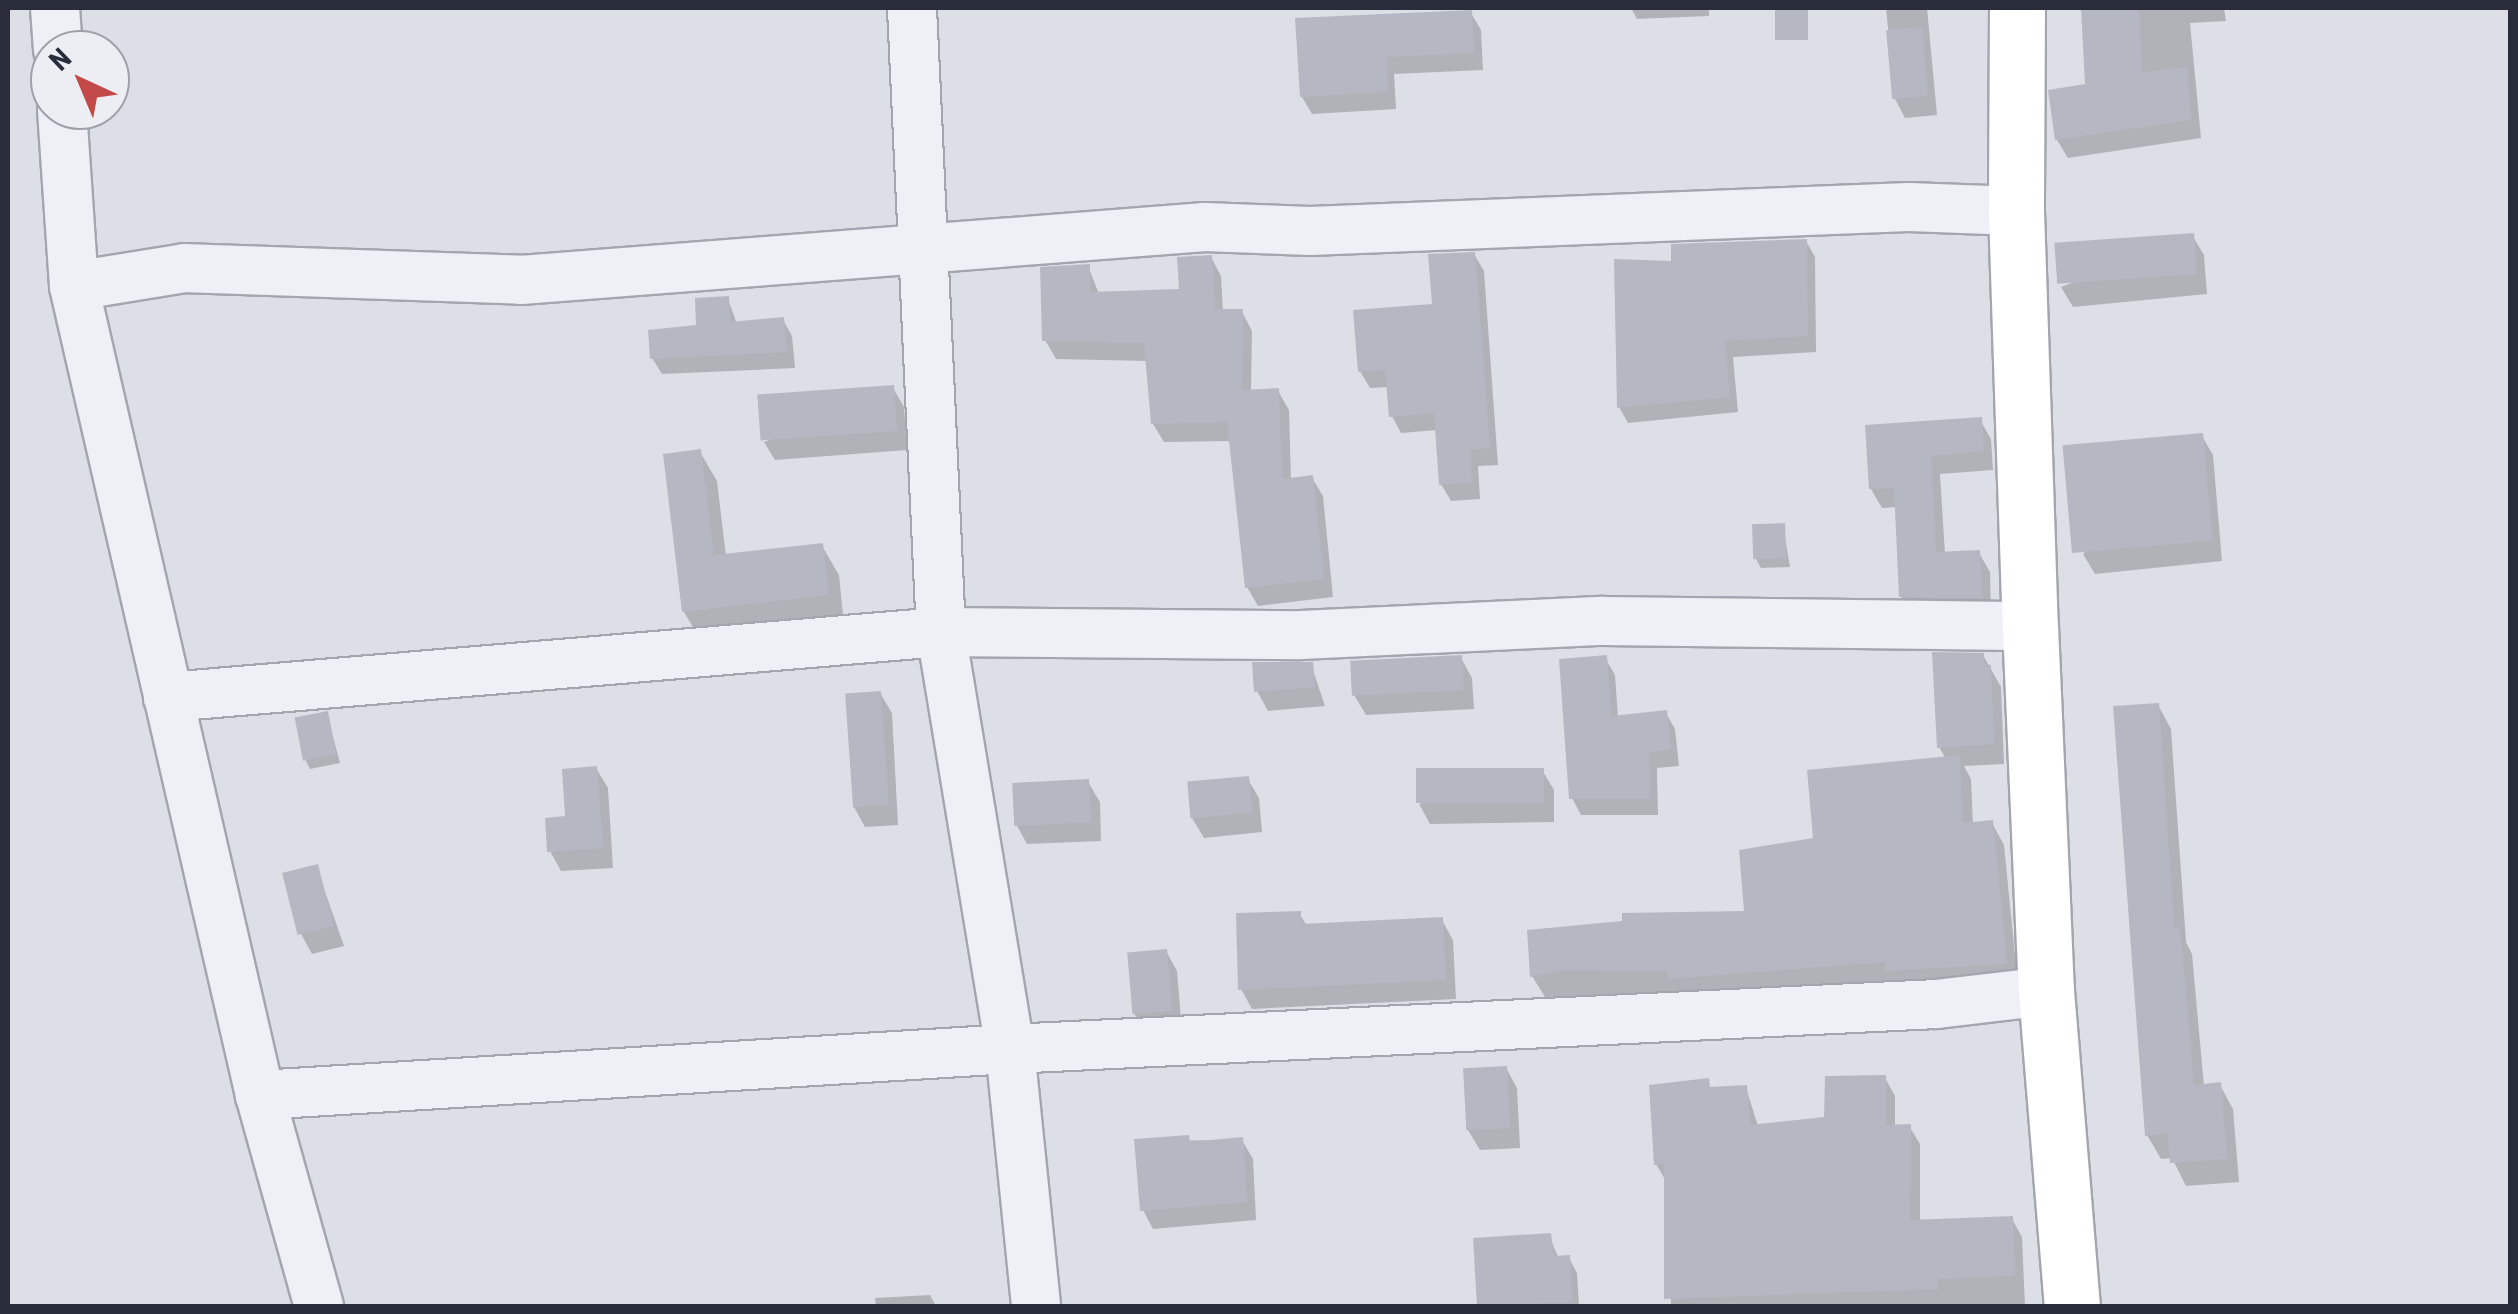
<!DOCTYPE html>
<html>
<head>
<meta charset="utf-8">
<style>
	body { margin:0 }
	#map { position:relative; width:2518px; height:1314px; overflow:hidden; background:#dddfe6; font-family:"Roboto Condensed",sans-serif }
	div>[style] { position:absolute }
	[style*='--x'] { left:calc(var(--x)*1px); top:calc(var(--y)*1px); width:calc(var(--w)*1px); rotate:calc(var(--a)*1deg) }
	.shadow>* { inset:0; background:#0003 }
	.building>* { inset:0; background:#b5b8c2; transform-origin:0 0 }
	.roads { filter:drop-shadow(2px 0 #a3a6af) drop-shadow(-2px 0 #a3a6af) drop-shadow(0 2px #a3a6af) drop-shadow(0 -2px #a3a6af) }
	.street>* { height:48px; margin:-24px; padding:0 24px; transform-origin:24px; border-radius:24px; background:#eff0f5 }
	.secondary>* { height:55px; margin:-27.5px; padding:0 27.5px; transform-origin:27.5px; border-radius:27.5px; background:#fff }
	span { translate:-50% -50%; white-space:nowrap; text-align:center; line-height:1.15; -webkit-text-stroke:10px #eceef4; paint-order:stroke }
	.frame { position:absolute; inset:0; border:10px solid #282c3b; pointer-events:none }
	.north { position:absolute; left:30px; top:30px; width:100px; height:100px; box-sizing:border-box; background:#eceef4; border:2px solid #9ea0aa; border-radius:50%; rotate:316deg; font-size:28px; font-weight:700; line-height:40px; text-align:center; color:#282c3b }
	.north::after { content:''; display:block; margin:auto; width:35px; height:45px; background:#c44949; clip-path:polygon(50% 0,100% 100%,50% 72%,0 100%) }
</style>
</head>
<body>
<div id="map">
	<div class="shadow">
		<div style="clip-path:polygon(1631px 8px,1709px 8px,1709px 16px,1637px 19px)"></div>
		<div style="clip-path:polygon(1886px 8px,1927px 8px,1937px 115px,1905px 118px,1895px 99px)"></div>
		<div style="clip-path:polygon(2083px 8px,2224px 8px,2226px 21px,2190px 23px,2201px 138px,2068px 158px,2057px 140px,2088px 86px)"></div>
		<div style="clip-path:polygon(1471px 13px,1481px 30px,1483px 70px,1394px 74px,1396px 109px,1312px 114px,1302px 97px)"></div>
		<div style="clip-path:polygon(2192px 235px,2204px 255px,2207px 294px,2073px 307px,2061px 287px)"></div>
		<div style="clip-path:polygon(1806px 241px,1815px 257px,1816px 352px,1733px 357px,1738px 412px,1628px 423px,1619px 407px,1674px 263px)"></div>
		<div style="clip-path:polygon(1474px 254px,1484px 271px,1498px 465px,1478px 466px,1480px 499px,1451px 501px,1441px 484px,1437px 430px,1401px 433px,1392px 416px,1389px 387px,1370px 388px,1360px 371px,1435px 307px)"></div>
		<div style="clip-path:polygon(1211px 257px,1221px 276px,1223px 312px,1242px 312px,1252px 331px,1251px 392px,1278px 391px,1289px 410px,1291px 480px,1312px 478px,1323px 496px,1333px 597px,1258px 606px,1247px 587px,1231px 441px,1164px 442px,1153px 424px,1148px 361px,1056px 359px,1045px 340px,1088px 266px,1099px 294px,1181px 291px)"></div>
		<div style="clip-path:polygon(728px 299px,737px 324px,783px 320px,792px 336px,795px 368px,662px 374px,652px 358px,699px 328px)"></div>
		<div style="clip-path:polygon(893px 388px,904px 407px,907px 450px,775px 460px,764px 442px)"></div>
		<div style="clip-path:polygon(1980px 420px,1991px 439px,1993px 470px,1940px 474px,1945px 554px,1979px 553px,1990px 572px,1991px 616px,1912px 615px,1901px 596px,1898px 507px,1882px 508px,1871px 489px)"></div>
		<div style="clip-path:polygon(2202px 436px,2213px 455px,2222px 561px,2095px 574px,2083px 554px)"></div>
		<div style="clip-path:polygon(700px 452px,717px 481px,726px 556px,822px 546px,839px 575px,844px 625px,701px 641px,684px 612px)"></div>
		<div style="clip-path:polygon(1783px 526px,1790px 567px,1761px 568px,1756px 559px)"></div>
		<div style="clip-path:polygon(1983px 655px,2001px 687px,2004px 764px,1964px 766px,1971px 779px,1973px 825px,1992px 823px,2004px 845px,2018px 985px,1682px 1000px,1678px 992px,1545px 997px,1532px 976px,1746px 914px,1816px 840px,1946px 759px,1939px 747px)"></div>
		<div style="clip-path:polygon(1461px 658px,1472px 678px,1474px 709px,1366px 715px,1354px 695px)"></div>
		<div style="clip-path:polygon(1605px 658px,1615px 675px,1618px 718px,1666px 713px,1675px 729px,1679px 766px,1657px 768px,1658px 815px,1581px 815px,1572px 798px)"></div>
		<div style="clip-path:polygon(1311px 664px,1325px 706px,1268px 711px,1257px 691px)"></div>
		<div style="clip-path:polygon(880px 693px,892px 713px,898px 825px,865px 827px,854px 807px)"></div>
		<div style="clip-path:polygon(2158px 705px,2171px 729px,2186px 942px,2192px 954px,2204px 1086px,2220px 1085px,2233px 1109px,2239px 1182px,2186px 1186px,2172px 1158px,2161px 1159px,2147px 1135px)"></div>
		<div style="clip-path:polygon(327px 714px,340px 763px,310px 769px,305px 759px)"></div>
		<div style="clip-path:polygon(596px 768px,608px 788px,613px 868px,561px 871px,550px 851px)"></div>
		<div style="clip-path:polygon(1542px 770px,1554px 790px,1554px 822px,1430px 824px,1419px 804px)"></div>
		<div style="clip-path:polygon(1247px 778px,1259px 798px,1262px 832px,1204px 838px,1192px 818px)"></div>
		<div style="clip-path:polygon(1088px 782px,1100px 802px,1101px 841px,1027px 844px,1016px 824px)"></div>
		<div style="clip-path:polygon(316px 866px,344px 946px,312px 954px,301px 934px)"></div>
		<div style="clip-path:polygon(1299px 913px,1307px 926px,1442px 920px,1453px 940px,1456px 999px,1252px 1009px,1241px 989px)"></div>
		<div style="clip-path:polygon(1166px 951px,1177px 971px,1182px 1031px,1145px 1033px,1134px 1013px)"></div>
		<div style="clip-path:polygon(1506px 1068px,1517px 1088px,1520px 1148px,1480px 1150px,1468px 1130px)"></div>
		<div style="clip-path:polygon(1885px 1078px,1895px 1096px,1895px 1127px,1909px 1126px,1920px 1144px,1920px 1222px,2012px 1219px,2022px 1237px,2025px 1306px,1671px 1306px,1667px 1183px,1656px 1164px,1707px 1081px,1712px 1090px,1746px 1088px,1758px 1126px,1827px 1119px)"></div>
		<div style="clip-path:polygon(1242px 1140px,1253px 1159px,1256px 1220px,1153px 1229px,1143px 1210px,1137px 1141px)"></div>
		<div style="clip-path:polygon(1549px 1236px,1559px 1259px,1569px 1258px,1577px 1273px,1579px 1306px,1479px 1306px,1475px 1240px)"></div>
		<div style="clip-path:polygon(930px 1295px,936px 1306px,876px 1306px,875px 1298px)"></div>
	</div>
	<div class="building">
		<div style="left:1775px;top:8px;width:33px;height:32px"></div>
		<div style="clip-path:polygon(2081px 8px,2139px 8px,2142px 72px,2187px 67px,2191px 120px,2055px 140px,2048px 90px,2085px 84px)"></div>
		<div style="clip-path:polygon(1472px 10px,1474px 53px,1386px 57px,1388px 92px,1300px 97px,1295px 18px)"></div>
		<div style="left:1922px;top:27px;width:69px;height:36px;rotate:85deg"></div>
		<div style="left:2194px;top:233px;width:41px;height:140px;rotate:86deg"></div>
		<div style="clip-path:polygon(1807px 239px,1808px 336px,1725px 341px,1730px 397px,1617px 408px,1614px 259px,1671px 261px,1671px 244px)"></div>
		<div style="clip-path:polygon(1475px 252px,1490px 448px,1470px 450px,1472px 482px,1439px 485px,1434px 413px,1389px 417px,1385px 370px,1358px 372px,1353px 310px,1432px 304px,1428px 254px)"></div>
		<div style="clip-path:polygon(1212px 255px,1215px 309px,1243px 309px,1242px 390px,1279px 388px,1282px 479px,1313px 475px,1324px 579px,1245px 588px,1227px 422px,1151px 424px,1144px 343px,1042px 341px,1040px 267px,1090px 264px,1090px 292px,1179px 289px,1177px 257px)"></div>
		<div style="clip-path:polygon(729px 296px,730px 322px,784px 317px,787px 352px,650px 359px,648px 330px,696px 325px,695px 298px)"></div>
		<div style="left:894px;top:385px;width:46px;height:137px;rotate:86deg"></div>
		<div style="clip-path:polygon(1982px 417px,1984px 451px,1931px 456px,1936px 552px,1980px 550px,1982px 598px,1899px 597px,1894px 488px,1869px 489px,1865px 425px)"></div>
		<div style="left:2203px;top:433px;width:108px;height:141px;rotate:85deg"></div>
		<div style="clip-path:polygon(701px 449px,714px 555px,823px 543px,829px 595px,682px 612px,663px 454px)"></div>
		<div style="left:1785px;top:523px;width:35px;height:33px;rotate:88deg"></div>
		<div style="clip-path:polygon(1932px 652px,1984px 653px,1984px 664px,1991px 665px,1994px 744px,1937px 748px)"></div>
		<div style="left:1462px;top:655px;width:35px;height:112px;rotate:87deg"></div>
		<div style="clip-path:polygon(1607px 655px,1611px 716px,1667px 710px,1671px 749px,1649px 752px,1650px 799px,1569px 799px,1559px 659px)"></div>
		<div style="clip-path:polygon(1252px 662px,1313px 662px,1315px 687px,1254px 692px)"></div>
		<div style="left:881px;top:691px;width:114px;height:36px;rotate:86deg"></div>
		<div style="clip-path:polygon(2159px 703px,2174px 927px,2180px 927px,2194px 1085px,2221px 1082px,2227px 1159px,2170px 1163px,2167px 1133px,2145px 1136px,2113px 706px)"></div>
		<div style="left:328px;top:711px;width:44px;height:34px;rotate:79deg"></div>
		<div style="clip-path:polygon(1960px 755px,1962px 823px,1993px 820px,2007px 964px,1885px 971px,1885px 962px,1667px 979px,1667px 971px,1564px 970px,1530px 977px,1527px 930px,1622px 921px,1622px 913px,1744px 911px,1739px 850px,1813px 838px,1807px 770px)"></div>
		<div style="clip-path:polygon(597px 766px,603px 848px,547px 852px,545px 818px,565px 816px,562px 769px)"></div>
		<div style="left:1544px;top:768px;width:35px;height:128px;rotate:90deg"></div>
		<div style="left:1249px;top:776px;width:37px;height:62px;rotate:85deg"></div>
		<div style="left:1089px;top:779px;width:43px;height:77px;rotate:87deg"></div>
		<div style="left:318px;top:864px;width:64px;height:37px;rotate:76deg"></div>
		<div style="clip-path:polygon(1301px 911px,1301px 924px,1443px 917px,1446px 980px,1238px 990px,1236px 913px)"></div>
		<div style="left:1167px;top:949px;width:62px;height:40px;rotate:85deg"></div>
		<div style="left:1507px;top:1066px;width:62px;height:44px;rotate:87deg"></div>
		<div style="clip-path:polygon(1886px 1075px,1886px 1125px,1911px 1124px,1910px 1220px,2013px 1216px,2015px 1276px,1938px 1279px,1938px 1289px,1664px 1299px,1664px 1164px,1654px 1165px,1649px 1085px,1709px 1078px,1710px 1087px,1747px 1085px,1750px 1125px,1824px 1117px,1825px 1076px)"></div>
		<div style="clip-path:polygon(1189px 1135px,1190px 1142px,1243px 1137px,1247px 1202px,1140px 1211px,1134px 1139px)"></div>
		<div style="clip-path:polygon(1551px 1233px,1554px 1256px,1570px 1255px,1572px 1302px,1477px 1306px,1473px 1238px)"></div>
	</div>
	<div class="roads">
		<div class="street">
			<div style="--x:55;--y:8;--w:42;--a:85.9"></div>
			<div style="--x:912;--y:8;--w:625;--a:87.34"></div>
			<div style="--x:941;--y:632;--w:423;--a:80.6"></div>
			<div style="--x:1010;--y:1049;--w:258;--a:84.2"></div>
			<div style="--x:62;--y:110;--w:176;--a:86.1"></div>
			<div style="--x:74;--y:286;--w:830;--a:77.05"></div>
			<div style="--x:260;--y:1095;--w:219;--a:74.4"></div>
			<div style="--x:74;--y:286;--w:112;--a:-9.2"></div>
			<div style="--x:185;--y:268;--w:336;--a:2"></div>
			<div style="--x:521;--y:280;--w:686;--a:-4.43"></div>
			<div style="--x:1205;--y:227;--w:105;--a:2.2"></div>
			<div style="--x:1310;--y:231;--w:599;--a:-2.29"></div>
			<div style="--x:1909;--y:207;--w:107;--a:2.1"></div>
			<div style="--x:168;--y:697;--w:776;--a:-4.81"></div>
			<div style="--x:941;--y:632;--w:360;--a:0.5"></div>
			<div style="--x:1301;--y:635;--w:302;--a:-2.7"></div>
			<div style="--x:1603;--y:621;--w:427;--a:0.7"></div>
			<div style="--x:260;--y:1095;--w:751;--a:-3.51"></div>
			<div style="--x:1010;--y:1049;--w:927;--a:-2.78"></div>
			<div style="--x:1936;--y:1004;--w:111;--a:-6.7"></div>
		</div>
		<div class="secondary">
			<div style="--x:2017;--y:8;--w:203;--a:90.3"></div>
			<div style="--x:2016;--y:211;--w:415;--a:88.1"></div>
			<div style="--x:2030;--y:626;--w:365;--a:87.5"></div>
			<div style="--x:2046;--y:991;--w:316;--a:85.3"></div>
		</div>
	</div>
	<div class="frame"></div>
	<div class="north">N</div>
</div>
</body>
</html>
